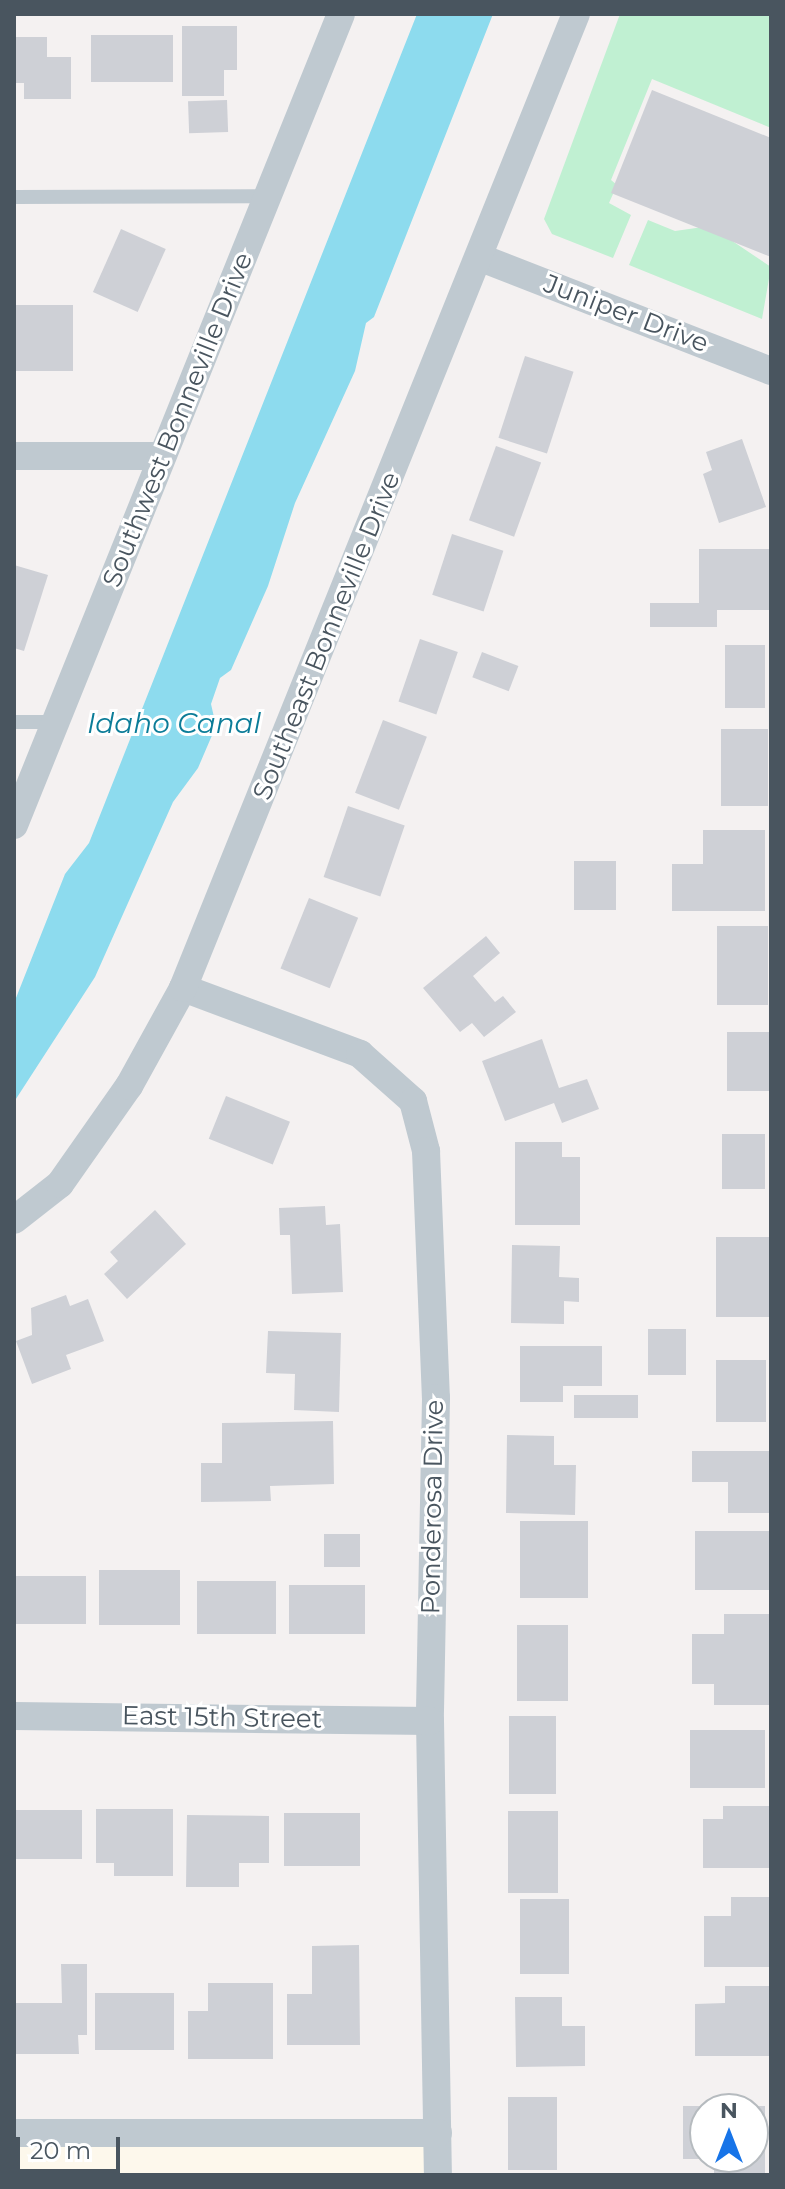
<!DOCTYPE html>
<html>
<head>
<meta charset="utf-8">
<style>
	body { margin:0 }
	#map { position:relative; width:785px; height:2189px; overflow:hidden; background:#f4f1f1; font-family:Montserrat,sans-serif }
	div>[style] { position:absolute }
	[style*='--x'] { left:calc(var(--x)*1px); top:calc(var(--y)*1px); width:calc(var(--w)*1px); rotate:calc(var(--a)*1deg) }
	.commercial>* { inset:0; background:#fdf8ec; transform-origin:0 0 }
	.green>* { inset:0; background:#c0f0d2 }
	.water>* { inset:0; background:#8ddbee }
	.building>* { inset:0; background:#ced0d6; transform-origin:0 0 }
	.service>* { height:14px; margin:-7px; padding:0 7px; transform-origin:7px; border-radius:7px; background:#bfc9d0 }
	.minor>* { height:28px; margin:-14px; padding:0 14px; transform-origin:14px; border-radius:14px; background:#bfc9d0 }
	span { translate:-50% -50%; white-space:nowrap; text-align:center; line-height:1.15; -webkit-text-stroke:6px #fff; paint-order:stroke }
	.street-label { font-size:26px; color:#49555f }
	.water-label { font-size:28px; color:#0b7c98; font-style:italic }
	.frame { position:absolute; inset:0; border:16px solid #49555f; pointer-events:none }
	.north { position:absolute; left:689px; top:2093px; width:80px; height:80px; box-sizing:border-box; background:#fff; border:2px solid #b6bbbf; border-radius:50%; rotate:0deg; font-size:22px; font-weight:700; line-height:32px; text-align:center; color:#49555f }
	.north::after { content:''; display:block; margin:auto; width:28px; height:36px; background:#1774e8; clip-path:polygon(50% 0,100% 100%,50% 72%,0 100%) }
	.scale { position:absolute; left:16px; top:2137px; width:104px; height:36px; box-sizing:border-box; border:4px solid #49555f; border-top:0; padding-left:10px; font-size:24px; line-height:28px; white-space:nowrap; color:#49555f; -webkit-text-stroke:6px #fff; paint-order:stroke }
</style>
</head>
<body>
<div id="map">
	<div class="commercial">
		<div style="left:14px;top:2133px;width:424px;height:42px"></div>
	</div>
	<div class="green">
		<div style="clip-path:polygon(620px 14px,771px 14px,771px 128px,652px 79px,611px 180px,617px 185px,609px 203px,631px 215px,613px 258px,552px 234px,544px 219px)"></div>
		<div style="clip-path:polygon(648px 220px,675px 231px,710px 226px,771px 267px,762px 319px,629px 265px)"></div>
	</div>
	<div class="water">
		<div style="clip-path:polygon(417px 14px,493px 14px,374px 317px,366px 323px,355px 371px,295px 503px,268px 586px,231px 670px,220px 678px,211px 704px,216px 726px,198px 768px,173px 802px,95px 977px,14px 1102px,14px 1003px,65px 874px,89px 843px)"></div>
	</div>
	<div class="building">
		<div style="clip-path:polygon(182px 26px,237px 26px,237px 70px,224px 70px,224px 96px,182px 96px)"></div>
		<div style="left:91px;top:35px;width:82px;height:47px"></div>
		<div style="clip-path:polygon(14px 37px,47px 37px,47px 57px,71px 57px,71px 99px,24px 99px,24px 83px,14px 83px)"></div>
		<div style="clip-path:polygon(652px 90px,771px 138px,771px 257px,611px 193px)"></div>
		<div style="left:227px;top:100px;width:32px;height:39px;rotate:88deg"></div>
		<div style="left:121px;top:229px;width:49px;height:69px;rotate:24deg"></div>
		<div style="left:14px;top:305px;width:59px;height:66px"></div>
		<div style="left:525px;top:356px;width:51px;height:86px;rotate:18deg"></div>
		<div style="clip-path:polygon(742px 439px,766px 507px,719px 523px,703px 474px,712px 470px,706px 452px)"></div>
		<div style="left:496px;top:446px;width:48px;height:79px;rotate:20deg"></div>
		<div style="left:452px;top:534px;width:54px;height:64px;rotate:18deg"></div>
		<div style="clip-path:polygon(699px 549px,769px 549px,769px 610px,717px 610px,717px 627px,650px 627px,650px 603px,699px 603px)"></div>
		<div style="clip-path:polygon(14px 565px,48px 575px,24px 651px,14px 648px)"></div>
		<div style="left:420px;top:639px;width:40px;height:66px;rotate:19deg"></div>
		<div style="left:765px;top:645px;width:63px;height:40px;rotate:90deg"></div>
		<div style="left:482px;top:652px;width:39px;height:27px;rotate:21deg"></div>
		<div style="left:383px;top:720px;width:47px;height:78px;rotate:21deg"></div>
		<div style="left:721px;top:729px;width:47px;height:77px"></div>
		<div style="left:348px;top:806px;width:60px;height:75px;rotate:19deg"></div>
		<div style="clip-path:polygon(703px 830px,765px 830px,765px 911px,672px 911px,672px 864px,703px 864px)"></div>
		<div style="left:574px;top:861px;width:42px;height:49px"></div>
		<div style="left:309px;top:898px;width:53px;height:76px;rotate:22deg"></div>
		<div style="left:717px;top:926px;width:51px;height:79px"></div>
		<div style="clip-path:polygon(486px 936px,500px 953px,473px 976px,495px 1002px,503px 996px,516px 1012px,484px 1037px,472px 1023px,460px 1032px,423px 988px)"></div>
		<div style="left:727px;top:1032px;width:44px;height:59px"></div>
		<div style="clip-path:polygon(542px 1039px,559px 1088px,587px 1079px,599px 1109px,562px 1123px,554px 1103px,505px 1121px,482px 1061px)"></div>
		<div style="left:226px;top:1096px;width:69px;height:46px;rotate:22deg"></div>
		<div style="left:722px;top:1134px;width:43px;height:55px"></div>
		<div style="clip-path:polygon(515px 1142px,562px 1142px,562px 1157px,580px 1157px,580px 1225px,515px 1225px)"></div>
		<div style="clip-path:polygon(325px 1206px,326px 1225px,340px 1224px,343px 1292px,292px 1294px,290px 1235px,280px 1235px,279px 1208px)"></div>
		<div style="clip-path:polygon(155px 1210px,186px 1244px,127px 1299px,104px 1274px,118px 1261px,110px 1252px)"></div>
		<div style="left:716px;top:1237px;width:54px;height:80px"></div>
		<div style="clip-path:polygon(512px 1245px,560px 1246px,559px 1277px,579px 1278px,579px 1302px,564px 1301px,564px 1324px,511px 1323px)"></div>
		<div style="clip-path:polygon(66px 1295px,70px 1306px,88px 1299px,104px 1341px,66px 1355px,71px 1369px,32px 1384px,16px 1341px,32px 1335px,31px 1308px)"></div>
		<div style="left:648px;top:1329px;width:38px;height:46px"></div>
		<div style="clip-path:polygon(268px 1331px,341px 1333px,339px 1412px,294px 1410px,295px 1374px,266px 1373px)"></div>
		<div style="clip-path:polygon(520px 1346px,602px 1346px,602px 1386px,563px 1386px,563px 1402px,520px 1402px)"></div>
		<div style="left:716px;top:1360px;width:50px;height:62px"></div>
		<div style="left:574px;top:1395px;width:64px;height:23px"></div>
		<div style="clip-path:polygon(333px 1421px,334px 1484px,270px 1486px,271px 1501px,201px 1502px,201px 1463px,222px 1463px,222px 1423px)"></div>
		<div style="clip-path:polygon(507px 1435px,554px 1436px,554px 1465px,576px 1465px,575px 1515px,506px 1513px)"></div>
		<div style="clip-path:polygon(692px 1451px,771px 1451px,771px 1513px,728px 1513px,728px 1482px,692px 1482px)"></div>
		<div style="left:520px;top:1521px;width:68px;height:77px"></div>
		<div style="left:695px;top:1531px;width:76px;height:59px"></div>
		<div style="left:324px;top:1534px;width:36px;height:33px"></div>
		<div style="left:99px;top:1570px;width:81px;height:55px"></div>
		<div style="left:14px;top:1576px;width:72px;height:48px"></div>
		<div style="left:197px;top:1581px;width:79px;height:53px"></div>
		<div style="left:289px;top:1585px;width:76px;height:49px"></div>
		<div style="clip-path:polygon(724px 1614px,770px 1614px,770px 1705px,714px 1705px,714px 1684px,692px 1684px,692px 1634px,724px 1634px)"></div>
		<div style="left:517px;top:1625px;width:51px;height:76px"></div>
		<div style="left:509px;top:1716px;width:47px;height:78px"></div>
		<div style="left:690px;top:1730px;width:75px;height:58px"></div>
		<div style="clip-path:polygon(723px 1806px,771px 1806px,771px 1868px,703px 1868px,703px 1819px,723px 1819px)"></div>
		<div style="clip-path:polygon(96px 1809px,173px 1809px,173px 1876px,114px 1876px,114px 1863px,96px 1863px)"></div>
		<div style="left:14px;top:1810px;width:68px;height:49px"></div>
		<div style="left:508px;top:1811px;width:50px;height:82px"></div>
		<div style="left:284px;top:1813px;width:76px;height:53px"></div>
		<div style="clip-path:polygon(187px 1815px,269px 1816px,269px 1863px,239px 1863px,239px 1887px,186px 1887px)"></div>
		<div style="clip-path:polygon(731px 1897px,771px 1897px,771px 1967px,704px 1967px,704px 1916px,731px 1916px)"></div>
		<div style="left:520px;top:1899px;width:49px;height:75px"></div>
		<div style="clip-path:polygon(359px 1945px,360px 2045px,287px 2045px,287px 1994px,312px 1994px,312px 1946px)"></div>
		<div style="clip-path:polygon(61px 1964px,87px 1964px,87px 2035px,78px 2035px,79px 2054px,14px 2054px,14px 2003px,62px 2003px)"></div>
		<div style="clip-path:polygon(208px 1983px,273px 1983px,273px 2059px,188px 2059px,188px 2011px,208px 2011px)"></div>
		<div style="clip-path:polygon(725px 1986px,771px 1986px,771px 2056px,695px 2056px,695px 2004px,725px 2003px)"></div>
		<div style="left:95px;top:1993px;width:79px;height:57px"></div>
		<div style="clip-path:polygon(515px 1997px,562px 1997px,562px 2026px,585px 2026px,585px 2066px,516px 2067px)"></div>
		<div style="left:508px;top:2097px;width:49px;height:73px"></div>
		<div style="left:683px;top:2106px;width:22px;height:53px"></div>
		<div style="clip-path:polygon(753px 2106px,765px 2106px,765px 2175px,714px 2175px,714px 2157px,753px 2157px)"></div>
	</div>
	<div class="service">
		<div style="--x:14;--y:197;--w:254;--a:-0.2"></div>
		<div style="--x:14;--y:722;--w:44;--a:0"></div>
	</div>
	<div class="minor">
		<div style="--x:481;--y:258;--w:311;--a:21.3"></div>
		<div style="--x:14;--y:456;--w:144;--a:0"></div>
		<div style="--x:14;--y:825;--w:874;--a:-68.04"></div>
		<div style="--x:183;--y:988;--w:189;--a:20.4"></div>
		<div style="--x:360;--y:1054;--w:71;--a:41.6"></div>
		<div style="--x:413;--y:1101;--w:52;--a:75.4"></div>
		<div style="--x:426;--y:1151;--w:247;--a:87.7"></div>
		<div style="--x:436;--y:1398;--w:323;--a:91.1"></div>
		<div style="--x:430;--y:1721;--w:454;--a:89"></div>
		<div style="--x:14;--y:1220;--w:58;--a:-38"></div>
		<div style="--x:60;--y:1184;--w:120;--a:-54.9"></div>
		<div style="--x:129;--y:1086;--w:112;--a:-61.1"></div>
		<div style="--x:183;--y:988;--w:1050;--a:-68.03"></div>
		<div style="--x:14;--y:1716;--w:416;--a:0.7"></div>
		<div style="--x:14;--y:2133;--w:424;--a:0"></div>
	</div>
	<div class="street-label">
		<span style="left:626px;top:314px;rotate:21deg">Juniper Drive</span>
		<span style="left:178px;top:420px;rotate:-68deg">Southwest Bonneville Drive</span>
		<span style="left:327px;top:636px;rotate:-68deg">Southeast Bonneville Drive</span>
		<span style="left:433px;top:1507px;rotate:-89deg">Ponderosa Drive</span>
		<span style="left:222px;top:1718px;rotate:1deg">East 15th Street</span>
	</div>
	<div class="water-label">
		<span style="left:174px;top:723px">Idaho Canal</span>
	</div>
	<div class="frame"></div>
	<div class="north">N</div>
	<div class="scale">20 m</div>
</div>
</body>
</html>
